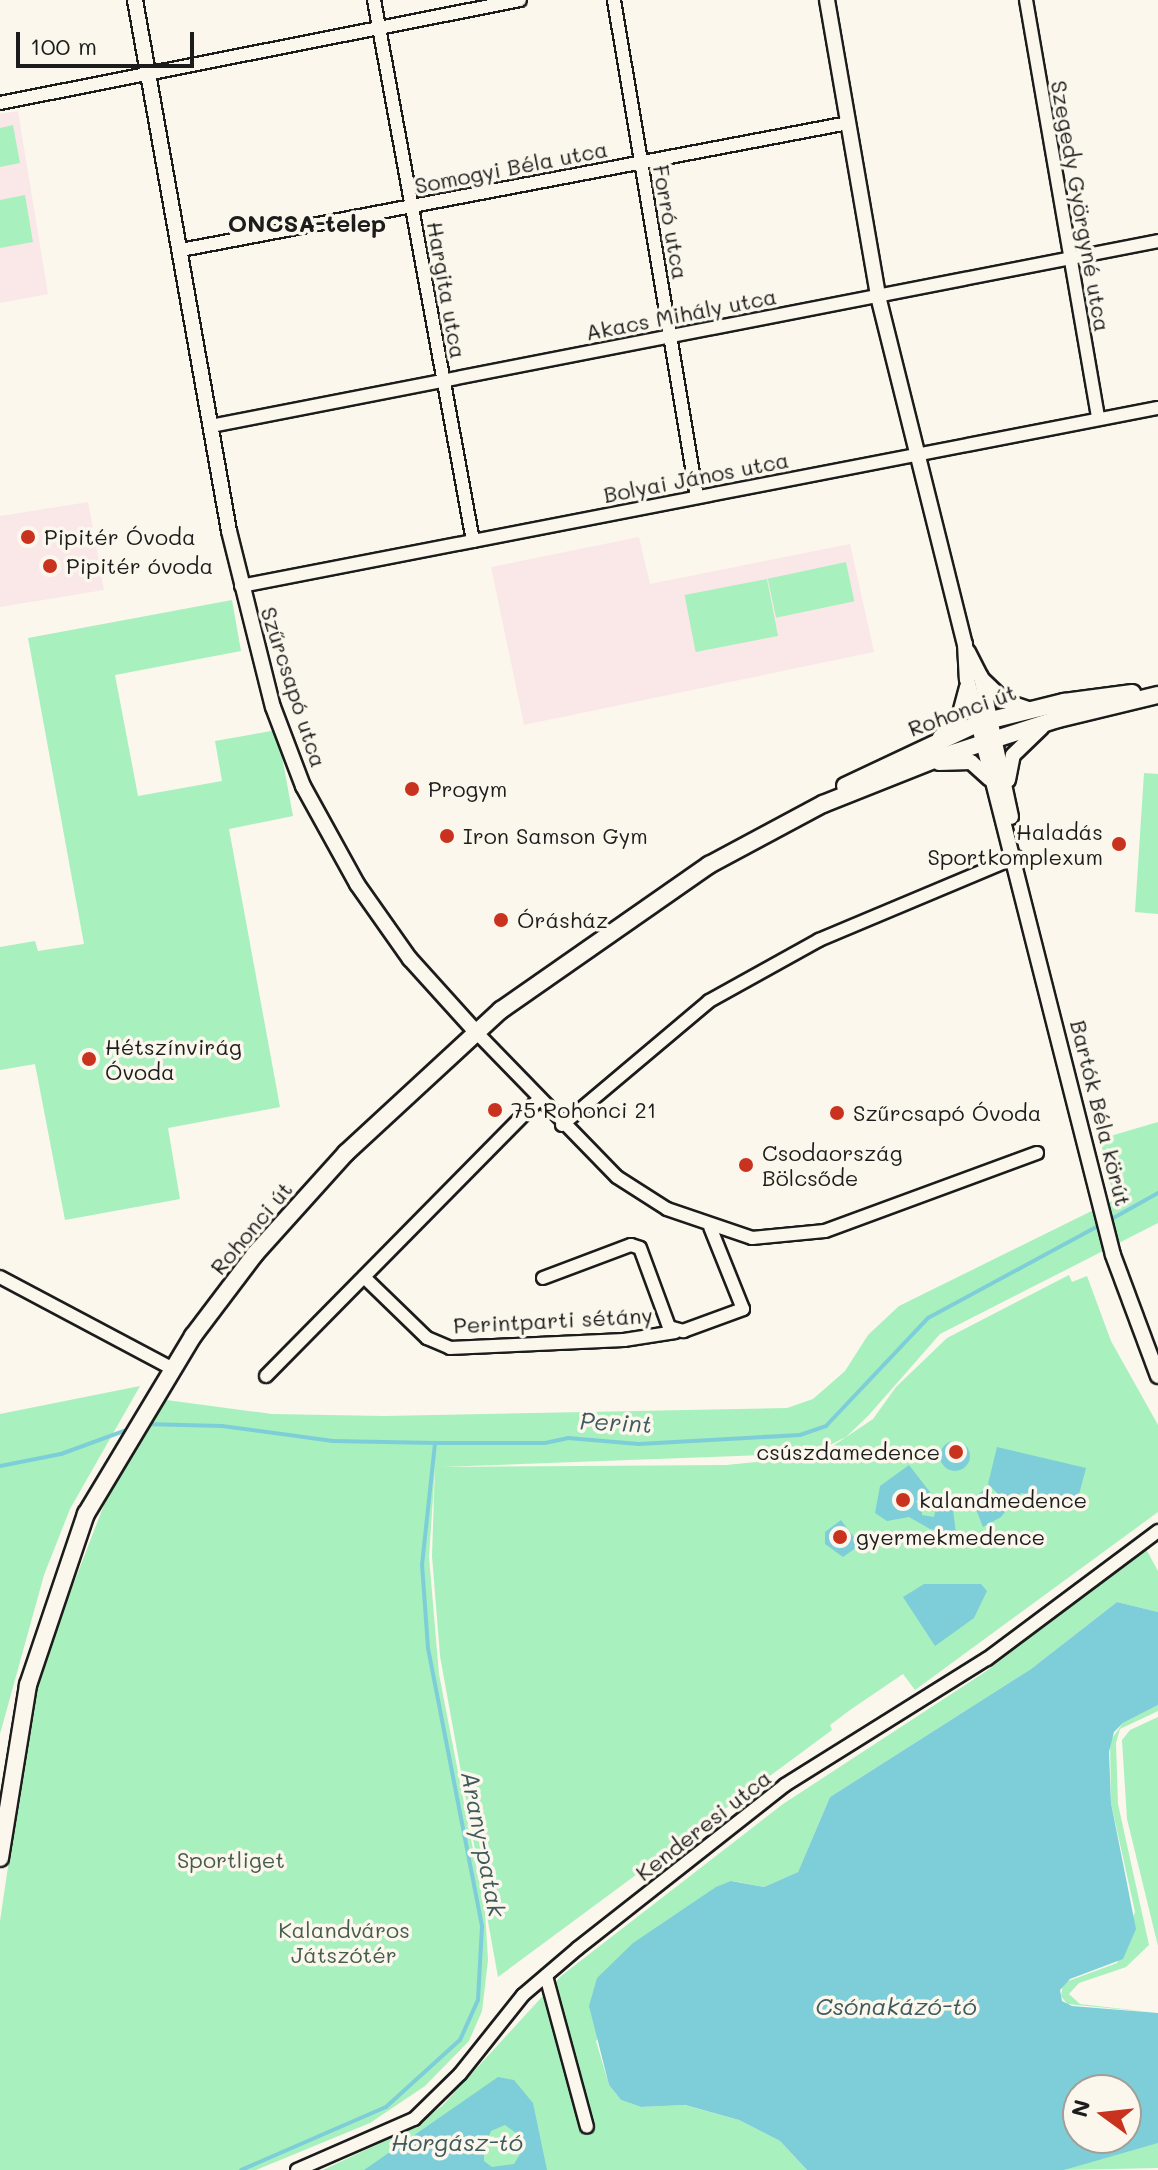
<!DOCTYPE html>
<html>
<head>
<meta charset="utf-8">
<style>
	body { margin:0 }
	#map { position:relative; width:1158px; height:2170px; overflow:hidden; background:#fbf7ec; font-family:Mali,sans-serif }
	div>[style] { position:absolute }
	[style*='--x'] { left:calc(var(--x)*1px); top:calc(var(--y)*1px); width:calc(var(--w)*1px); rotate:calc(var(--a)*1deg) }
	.built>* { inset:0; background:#fae8e9 }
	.green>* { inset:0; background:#a8f0bd; transform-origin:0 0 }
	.water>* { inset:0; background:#7eced9 }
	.round { border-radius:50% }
	.stream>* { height:4px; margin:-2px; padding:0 2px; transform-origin:2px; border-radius:2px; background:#7eced9 }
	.roads { filter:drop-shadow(2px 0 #1c1c1c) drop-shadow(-2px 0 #1c1c1c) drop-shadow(0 2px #1c1c1c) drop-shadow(0 -2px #1c1c1c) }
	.minor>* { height:12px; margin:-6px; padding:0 6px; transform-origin:6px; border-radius:6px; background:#fbf7ec }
	.tertiary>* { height:14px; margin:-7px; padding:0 7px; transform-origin:7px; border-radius:7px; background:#fbf7ec }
	.secondary>* { height:16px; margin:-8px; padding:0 8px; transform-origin:8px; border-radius:8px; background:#fbf7ec }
	.dots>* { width:22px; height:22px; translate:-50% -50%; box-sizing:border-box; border:4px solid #fbf7ec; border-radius:50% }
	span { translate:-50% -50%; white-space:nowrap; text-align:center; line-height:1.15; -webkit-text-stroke:7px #fbf7ec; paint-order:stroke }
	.street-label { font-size:22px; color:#1c1c1c }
	.poi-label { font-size:22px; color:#1c1c1c }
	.left { translate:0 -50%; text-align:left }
	.right { translate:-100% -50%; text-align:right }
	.park-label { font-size:22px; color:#465c4c }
	.neighbourhood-label { font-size:24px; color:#1c1c1c; font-weight:700 }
	.water-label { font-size:24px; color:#3e5a5e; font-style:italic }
	.north { position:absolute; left:1062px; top:2074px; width:80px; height:80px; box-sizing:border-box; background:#fbf7ec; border:2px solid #a29f99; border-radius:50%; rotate:285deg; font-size:22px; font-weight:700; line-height:32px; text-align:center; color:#1c1c1c }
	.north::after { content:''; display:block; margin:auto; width:28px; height:36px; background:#c8321e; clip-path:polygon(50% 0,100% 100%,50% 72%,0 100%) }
	.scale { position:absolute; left:16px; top:32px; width:178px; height:36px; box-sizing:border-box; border:4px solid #1c1c1c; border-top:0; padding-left:10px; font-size:24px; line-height:28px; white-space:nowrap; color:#1c1c1c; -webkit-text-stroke:6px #fbf7ec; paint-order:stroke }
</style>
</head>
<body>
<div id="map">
	<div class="built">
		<div style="clip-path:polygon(18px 111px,48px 294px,0 303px,0 114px)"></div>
		<div style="clip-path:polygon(88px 502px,93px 528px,81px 531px,83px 541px,95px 539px,104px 590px,0 607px,0 516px)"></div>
		<div style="clip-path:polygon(639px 537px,650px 584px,850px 544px,874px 652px,524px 725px,491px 567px)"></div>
	</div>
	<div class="green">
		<div style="clip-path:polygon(13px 125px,20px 163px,0 167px,0 128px)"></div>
		<div style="clip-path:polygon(25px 195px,33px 242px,0 248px,0 200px)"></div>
		<div style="left:846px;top:562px;width:40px;height:80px;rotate:78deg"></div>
		<div style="left:767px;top:579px;width:58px;height:84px;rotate:79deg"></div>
		<div style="clip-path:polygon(232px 600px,241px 651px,115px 675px,138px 796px,222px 781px,215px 741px,277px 730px,293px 816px,229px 829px,280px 1107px,168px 1128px,180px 1199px,65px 1220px,35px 1064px,0 1070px,0 947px,35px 941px,38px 951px,84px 944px,28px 638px)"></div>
		<div style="clip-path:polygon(1144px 773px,1158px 774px,1158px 914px,1135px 912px)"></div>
		<div style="clip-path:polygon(1158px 1122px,1158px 1223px,940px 1334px,868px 1416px,846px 1437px,814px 1453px,441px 1467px,726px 1465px,818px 1456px,873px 1419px,896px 1387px,947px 1338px,1069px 1275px,1072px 1282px,1087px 1276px,1111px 1341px,1158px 1425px,1158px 1512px,915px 1690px,903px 1674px,850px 1710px,830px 1725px,832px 1730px,498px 1977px,440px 1656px,432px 1556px,435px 1467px,429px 1557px,439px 1674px,485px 1911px,488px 1960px,482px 2011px,469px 2041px,425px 2086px,370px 2123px,256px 2170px,0 2170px,0 1921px,35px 1683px,116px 1474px,159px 1399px,272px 1414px,384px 1416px,787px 1408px,813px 1399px,845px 1371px,868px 1335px,899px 1306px,1114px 1200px,1100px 1139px)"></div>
		<div style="clip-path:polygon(140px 1386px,70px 1509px,44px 1575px,0 1734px,0 1414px)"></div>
		<div style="clip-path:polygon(1146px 1549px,1158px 1571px,1158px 1612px,1117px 1602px,1031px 1669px,830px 1797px,798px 1872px,764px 1887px,732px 1881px,596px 2041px,609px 2085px,621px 2100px,641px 2107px,684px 2105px,739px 2120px,780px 2141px,807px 2170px,323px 2170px,412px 2128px,442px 2106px,561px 1976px,783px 1804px,985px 1672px)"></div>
		<div style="clip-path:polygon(1158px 1705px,1158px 1711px,1120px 1729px,1116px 1743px,1118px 1804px,1149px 1945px,1126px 1967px,1079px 1983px,1069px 1994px,1080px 2004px,1158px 2013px,1067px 2004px,1061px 1996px,1063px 1983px,1117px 1963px,1135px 1912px,1111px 1803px,1110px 1741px,1123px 1723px)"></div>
		<div style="clip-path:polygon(1158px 1717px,1158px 1946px,1127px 1819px,1122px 1740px,1130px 1730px)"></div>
		<div style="clip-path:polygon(1158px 2143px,1158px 2168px,1064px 2170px,1130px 2147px)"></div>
	</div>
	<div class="water">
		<div class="round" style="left:940px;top:1441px;width:30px;height:30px"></div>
		<div style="clip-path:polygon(997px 1447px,1086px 1468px,1076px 1506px,1021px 1493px,1001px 1517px,983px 1527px,972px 1499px,985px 1489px,1004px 1500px,988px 1484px)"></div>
		<div style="clip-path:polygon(909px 1465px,933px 1496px,922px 1507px,922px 1515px,934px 1517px,938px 1499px,952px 1502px,956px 1533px,930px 1529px,909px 1517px,887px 1521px,875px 1513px,880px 1486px)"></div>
		<div style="clip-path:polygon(841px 1520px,860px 1545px,843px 1557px,825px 1544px,825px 1532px)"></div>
		<div style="clip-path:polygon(924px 1584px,981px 1584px,987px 1591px,974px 1618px,935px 1646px,903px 1597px)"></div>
		<div style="clip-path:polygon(evenodd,1117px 1602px,1158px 1612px,1158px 1705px,1123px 1723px,1114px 1732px,1109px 1752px,1111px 1803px,1136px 1929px,1123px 1959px,1070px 1979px,1060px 1990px,1062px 2001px,1072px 2006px,1158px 2013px,1158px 2143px,1064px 2170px,807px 2170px,780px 2141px,739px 2120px,685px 2105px,641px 2107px,621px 2100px,609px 2085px,589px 2006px,597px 1978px,633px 1943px,716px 1887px,731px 1881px,764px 1887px,798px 1872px,830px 1797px,1031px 1669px,1117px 1602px,1078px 2090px,1126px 2090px,1126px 2138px,1078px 2138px,1078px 2090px)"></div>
		<div style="clip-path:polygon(evenodd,498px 2077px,514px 2080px,533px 2103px,547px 2170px,364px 2170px,498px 2077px,505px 2125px,520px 2136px,523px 2149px,514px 2164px,492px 2167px,484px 2161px,484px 2148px,491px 2131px,505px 2125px)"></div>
	</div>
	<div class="stream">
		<div style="--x:1108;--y:1221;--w:57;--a:-29.2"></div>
		<div style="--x:144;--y:1424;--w:78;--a:1.5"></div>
		<div style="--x:222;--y:1426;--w:112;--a:7.7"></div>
		<div style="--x:333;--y:1441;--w:102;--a:1.1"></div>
		<div style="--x:435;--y:1443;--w:110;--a:0"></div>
		<div style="--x:545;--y:1443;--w:24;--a:-12"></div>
		<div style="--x:568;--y:1438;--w:71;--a:4.8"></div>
		<div style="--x:639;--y:1444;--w:161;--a:-3.2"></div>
		<div style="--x:800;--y:1435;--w:28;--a:-19"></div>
		<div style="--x:826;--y:1426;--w:149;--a:-46.6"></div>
		<div style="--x:928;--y:1318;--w:196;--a:-28.4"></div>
		<div style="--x:0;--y:1466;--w:62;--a:-11.1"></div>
		<div style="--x:61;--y:1454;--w:76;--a:-20.1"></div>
		<div style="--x:241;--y:2170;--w:158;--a:-23.5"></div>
		<div style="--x:386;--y:2107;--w:100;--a:-42.2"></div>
		<div style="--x:460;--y:2040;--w:44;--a:-65.8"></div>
		<div style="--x:478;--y:2000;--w:74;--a:-86.9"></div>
		<div style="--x:482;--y:1926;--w:283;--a:-101"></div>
		<div style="--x:428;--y:1648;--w:83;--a:-94.1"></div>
		<div style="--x:422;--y:1565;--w:123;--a:-83.9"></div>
	</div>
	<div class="roads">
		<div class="minor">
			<div style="--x:374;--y:0;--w:550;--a:79.63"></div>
			<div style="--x:614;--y:0;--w:504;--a:80.52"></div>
			<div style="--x:1026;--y:0;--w:424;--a:80.2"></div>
			<div style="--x:0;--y:103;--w:530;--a:-11.2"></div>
			<div style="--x:181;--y:250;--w:679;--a:-10.78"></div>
			<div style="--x:211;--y:426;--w:965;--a:-11.05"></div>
			<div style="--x:241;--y:586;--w:934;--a:-10.99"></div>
			<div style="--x:476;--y:1032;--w:202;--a:45.8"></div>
			<div style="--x:617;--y:1177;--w:59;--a:32.6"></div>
			<div style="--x:667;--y:1209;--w:90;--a:18.8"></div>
			<div style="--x:752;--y:1238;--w:73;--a:-5.5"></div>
			<div style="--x:825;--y:1231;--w:226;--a:-20.2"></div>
			<div style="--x:562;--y:1125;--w:192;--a:-40.1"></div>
			<div style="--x:709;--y:1001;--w:126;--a:-29"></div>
			<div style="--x:819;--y:940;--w:214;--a:-22.8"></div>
			<div style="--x:0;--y:1277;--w:194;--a:28"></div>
			<div style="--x:364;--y:1277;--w:88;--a:44.1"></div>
			<div style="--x:427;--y:1338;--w:25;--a:23"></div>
			<div style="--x:450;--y:1348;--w:174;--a:-2.6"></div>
			<div style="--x:624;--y:1340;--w:52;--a:-8.9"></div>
			<div style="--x:543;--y:1278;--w:94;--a:-20.6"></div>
			<div style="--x:631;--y:1245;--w:9;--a:18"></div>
			<div style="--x:640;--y:1248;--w:84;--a:69.8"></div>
			<div style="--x:669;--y:1327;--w:15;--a:16"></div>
			<div style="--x:683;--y:1331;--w:64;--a:-20.1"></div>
			<div style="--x:743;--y:1309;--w:88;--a:-111.9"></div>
			<div style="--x:266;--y:1376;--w:389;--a:-45.4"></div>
			<div style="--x:546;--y:1976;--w:156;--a:74.8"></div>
			<div style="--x:297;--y:2170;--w:128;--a:-23.6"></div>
			<div style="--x:414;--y:2119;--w:64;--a:-44.4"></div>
			<div style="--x:460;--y:2074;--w:101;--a:-51.4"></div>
			<div style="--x:523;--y:1995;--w:72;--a:-40.5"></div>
			<div style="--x:578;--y:1948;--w:263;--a:-38.2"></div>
			<div style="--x:785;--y:1785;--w:238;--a:-32"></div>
			<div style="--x:987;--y:1659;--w:214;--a:-36.8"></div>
		</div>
		<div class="tertiary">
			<div style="--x:135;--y:0;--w:539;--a:79.96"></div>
			<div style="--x:229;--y:531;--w:181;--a:76"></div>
			<div style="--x:273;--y:707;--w:85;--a:69.2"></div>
			<div style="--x:303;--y:786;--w:112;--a:61.1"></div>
			<div style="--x:357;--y:884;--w:92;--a:54.8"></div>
			<div style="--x:410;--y:959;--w:98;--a:47.9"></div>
			<div style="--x:827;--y:0;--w:300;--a:80.2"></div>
			<div style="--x:878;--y:296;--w:359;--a:76"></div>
			<div style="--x:965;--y:644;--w:35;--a:87"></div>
			<div style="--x:967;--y:679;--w:594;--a:75.78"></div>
			<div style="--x:1113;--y:1255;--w:129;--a:69.6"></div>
			<div style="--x:968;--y:652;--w:28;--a:63"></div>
			<div style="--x:981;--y:677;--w:143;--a:77.9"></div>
			<div style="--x:983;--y:680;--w:30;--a:44"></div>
			<div style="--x:1005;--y:701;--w:24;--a:19"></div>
			<div style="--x:940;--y:737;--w:28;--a:-46"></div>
			<div style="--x:959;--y:717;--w:31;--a:-75"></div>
			<div style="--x:939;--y:763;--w:32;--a:-2"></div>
			<div style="--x:971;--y:762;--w:25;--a:42"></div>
			<div style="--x:1008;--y:780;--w:25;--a:-79"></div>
			<div style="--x:1013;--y:755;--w:40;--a:-44"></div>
		</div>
		<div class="secondary">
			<div style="--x:845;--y:786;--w:148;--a:-25.2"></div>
			<div style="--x:979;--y:723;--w:88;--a:-13.9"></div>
			<div style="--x:1064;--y:702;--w:69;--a:-7.5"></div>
			<div style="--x:0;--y:1858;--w:175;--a:-80.8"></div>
			<div style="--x:28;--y:1685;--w:181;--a:-71.3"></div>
			<div style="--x:86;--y:1514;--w:208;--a:-59"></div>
			<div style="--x:193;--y:1336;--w:103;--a:-52.9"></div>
			<div style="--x:255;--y:1254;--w:136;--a:-48"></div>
			<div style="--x:346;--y:1153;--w:211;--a:-42.7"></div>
			<div style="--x:501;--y:1010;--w:254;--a:-34.9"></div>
			<div style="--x:709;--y:865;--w:129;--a:-28.2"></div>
			<div style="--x:823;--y:804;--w:132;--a:-21.7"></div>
			<div style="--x:946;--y:755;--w:118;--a:-17.8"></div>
			<div style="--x:1058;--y:719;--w:103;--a:-13.5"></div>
		</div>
	</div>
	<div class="dots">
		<div style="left:28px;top:537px;background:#c8321e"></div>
		<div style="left:50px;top:566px;background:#c8321e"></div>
		<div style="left:412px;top:789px;background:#c8321e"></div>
		<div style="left:447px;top:836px;background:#c8321e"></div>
		<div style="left:1119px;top:844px;background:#c8321e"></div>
		<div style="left:501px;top:920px;background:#c8321e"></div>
		<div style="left:89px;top:1059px;background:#c8321e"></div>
		<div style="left:495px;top:1110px;background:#c8321e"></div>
		<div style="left:837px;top:1113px;background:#c8321e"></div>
		<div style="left:746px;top:1165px;background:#c8321e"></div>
		<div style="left:956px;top:1452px;background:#c8321e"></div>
		<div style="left:903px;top:1500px;background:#c8321e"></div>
		<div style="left:840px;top:1537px;background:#c8321e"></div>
	</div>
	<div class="street-label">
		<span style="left:511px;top:167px;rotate:-11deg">Somogyi Béla utca</span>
		<span style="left:1081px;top:206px;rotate:80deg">Szegedy Györgyné utca</span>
		<span style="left:671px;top:222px;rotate:80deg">Forró utca</span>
		<span style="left:447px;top:290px;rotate:80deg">Hargita utca</span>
		<span style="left:681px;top:314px;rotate:-11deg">Akacs Mihály utca</span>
		<span style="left:696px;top:477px;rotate:-11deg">Bolyai János utca</span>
		<span style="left:294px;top:687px;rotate:72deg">Szűrcsapó utca</span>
		<span style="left:962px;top:710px;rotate:-20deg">Rohonci út</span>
		<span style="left:1101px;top:1113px;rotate:76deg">Bartók Béla körút</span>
		<span style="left:251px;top:1228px;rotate:-50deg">Rohonci út</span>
		<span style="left:553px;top:1320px;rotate:-3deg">Perintparti sétány</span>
		<span style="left:703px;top:1825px;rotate:-38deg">Kenderesi utca</span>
	</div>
	<div class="poi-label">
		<span class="left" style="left:44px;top:537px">Pipitér Óvoda</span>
		<span class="left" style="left:66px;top:566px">Pipitér óvoda</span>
		<span class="left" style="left:428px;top:789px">Progym</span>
		<span class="right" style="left:1103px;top:844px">Haladás<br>Sportkomplexum</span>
		<span class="left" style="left:463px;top:836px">Iron Samson Gym</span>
		<span class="left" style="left:517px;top:920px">Órásház</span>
		<span class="left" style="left:105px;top:1059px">Hétszínvirág<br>Óvoda</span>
		<span class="left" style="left:511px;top:1110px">75 Rohonci 21</span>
		<span class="left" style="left:853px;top:1113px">Szűrcsapó Óvoda</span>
		<span class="left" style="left:762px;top:1165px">Csodaország<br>Bölcsőde</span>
		<span class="right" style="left:940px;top:1452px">csúszdamedence</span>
		<span class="left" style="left:919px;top:1500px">kalandmedence</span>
		<span class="left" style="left:856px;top:1537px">gyermekmedence</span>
	</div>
	<div class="park-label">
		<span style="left:231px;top:1860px">Sportliget</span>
		<span style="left:344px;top:1942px">Kalandváros<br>Játszótér</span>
	</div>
	<div class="neighbourhood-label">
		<span style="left:307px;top:223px">ONCSA-telep</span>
	</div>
	<div class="water-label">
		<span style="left:616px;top:1422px;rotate:3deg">Perint</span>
		<span style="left:484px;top:1844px;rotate:79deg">Arany-patak</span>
		<span style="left:896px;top:2006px">Csónakázó-tó</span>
		<span style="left:457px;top:2142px">Horgász-tó</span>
	</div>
	<div class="north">N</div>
	<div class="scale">100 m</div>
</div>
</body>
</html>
